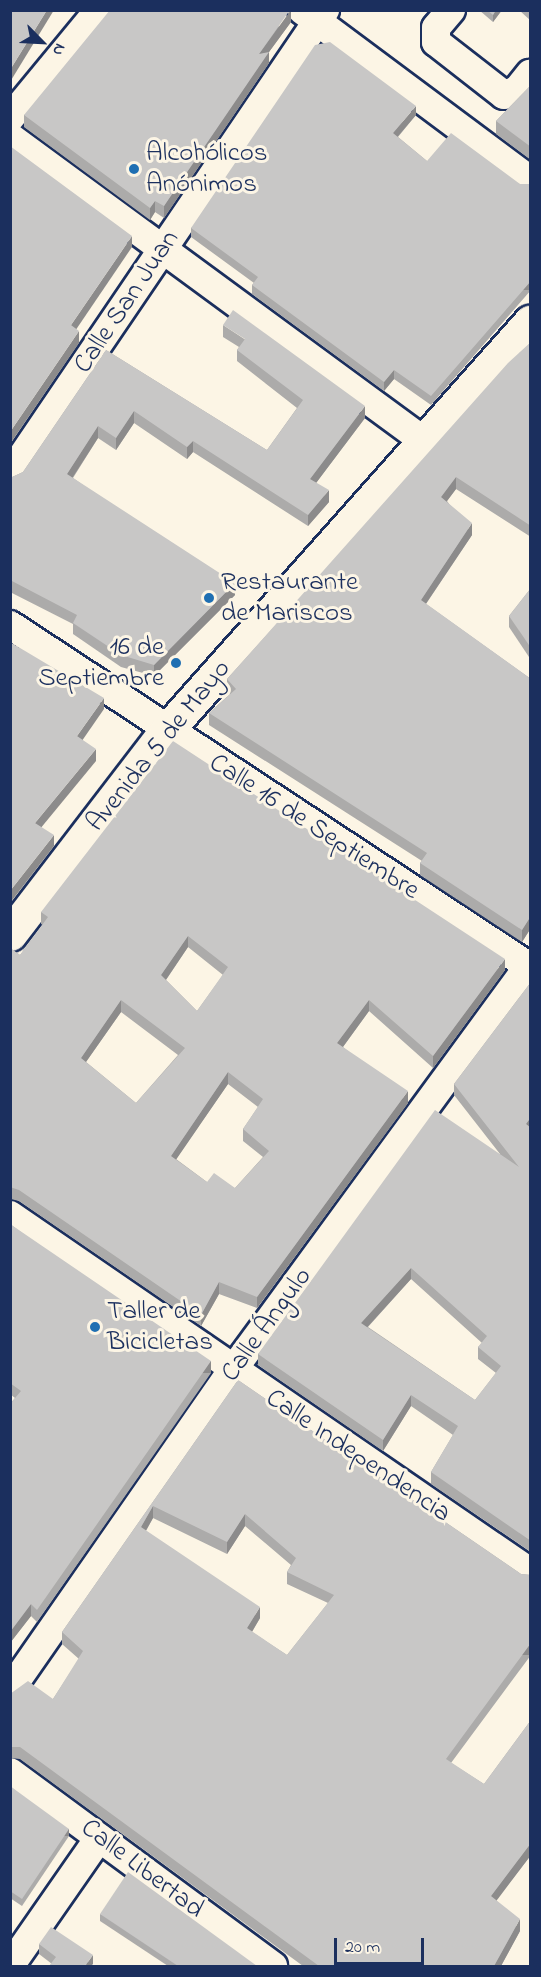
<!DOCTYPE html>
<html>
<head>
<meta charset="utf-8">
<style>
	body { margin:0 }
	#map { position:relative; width:541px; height:1977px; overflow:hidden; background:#fcf5e5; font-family:"Indie Flower",sans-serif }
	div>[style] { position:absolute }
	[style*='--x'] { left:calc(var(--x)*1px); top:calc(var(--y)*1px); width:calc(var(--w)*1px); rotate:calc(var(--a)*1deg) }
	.roads { filter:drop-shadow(2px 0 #1b2f5e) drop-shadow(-2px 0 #1b2f5e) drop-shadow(0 2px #1b2f5e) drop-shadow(0 -2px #1b2f5e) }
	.minor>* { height:28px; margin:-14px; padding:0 14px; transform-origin:14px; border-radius:14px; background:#fcf5e5 }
	.major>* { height:33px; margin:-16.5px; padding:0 16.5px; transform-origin:16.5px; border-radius:16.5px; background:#fcf5e5 }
	.wall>* { inset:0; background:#acabaa }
	.shaded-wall>* { inset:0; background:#8c8b8b; transform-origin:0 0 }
	.building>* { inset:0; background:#c8c7c6 }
	.dots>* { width:16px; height:16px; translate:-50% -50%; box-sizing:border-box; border:3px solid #fcf5e5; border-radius:50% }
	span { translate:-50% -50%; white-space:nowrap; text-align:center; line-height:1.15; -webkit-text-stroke:6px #fcf5e5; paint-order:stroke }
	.poi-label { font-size:27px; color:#1b2f5e }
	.left { translate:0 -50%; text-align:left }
	.right { translate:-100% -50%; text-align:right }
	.street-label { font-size:27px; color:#1b2f5e }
	.frame { position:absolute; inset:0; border:12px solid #1b2f5e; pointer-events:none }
	.north { position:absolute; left:12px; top:12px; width:60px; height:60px; -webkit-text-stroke:4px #fcf5e5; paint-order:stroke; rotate:114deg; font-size:16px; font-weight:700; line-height:24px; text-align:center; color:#1b2f5e }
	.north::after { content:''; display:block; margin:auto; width:21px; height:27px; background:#1b2f5e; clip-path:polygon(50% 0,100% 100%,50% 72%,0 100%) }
	.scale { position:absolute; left:334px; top:1938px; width:90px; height:27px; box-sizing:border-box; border:3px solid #1b2f5e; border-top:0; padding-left:8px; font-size:18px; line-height:21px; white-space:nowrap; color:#1b2f5e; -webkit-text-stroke:4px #fcf5e5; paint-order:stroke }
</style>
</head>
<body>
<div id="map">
	<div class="roads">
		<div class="minor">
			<div style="--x:302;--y:10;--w:284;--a:36.7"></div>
			<div style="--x:451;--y:10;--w:23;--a:130"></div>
			<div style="--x:436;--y:28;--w:14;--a:90"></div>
			<div style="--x:436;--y:42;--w:86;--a:37.9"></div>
			<div style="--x:504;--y:95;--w:14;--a:-21"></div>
			<div style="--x:517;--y:90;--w:21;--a:-51"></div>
			<div style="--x:10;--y:118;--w:140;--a:-50.5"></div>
			<div style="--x:10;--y:137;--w:514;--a:36.29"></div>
			<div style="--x:10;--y:474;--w:561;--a:-55.83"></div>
			<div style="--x:10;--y:625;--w:622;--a:33.33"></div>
			<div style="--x:10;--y:1215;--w:631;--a:34.47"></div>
			<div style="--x:10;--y:1690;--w:389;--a:-55.2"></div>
			<div style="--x:232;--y:1371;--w:504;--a:-53.79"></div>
			<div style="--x:10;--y:1772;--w:327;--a:36.4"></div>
			<div style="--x:10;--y:1966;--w:156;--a:-55.2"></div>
		</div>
		<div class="major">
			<div style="--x:10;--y:934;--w:256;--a:-52.5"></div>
			<div style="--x:166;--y:731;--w:548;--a:-48.33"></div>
		</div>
	</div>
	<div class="wall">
		<div style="clip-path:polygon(479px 10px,502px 10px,493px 22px)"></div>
		<div style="clip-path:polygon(519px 10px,531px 10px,531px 21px)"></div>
		<div style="clip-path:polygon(291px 22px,269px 52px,269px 63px,164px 218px,155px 212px,150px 220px,24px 127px,24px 115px)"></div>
		<div style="clip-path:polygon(531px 35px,531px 51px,529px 50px,529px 37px)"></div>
		<div style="clip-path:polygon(531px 85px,531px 160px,496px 134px,496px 121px)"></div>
		<div style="clip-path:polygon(416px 115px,398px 137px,427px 161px,520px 184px,531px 184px,531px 290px,431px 405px,394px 379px,384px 391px,252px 294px,252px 285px,254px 283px,191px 237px,191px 228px)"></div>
		<div style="clip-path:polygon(223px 325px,365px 418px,316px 483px,329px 502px,308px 526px,193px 452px,187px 459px,134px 423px,116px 450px,98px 438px,73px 478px,235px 595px,154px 676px,121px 667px,73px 634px,73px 624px,10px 592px,10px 478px,23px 472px,106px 350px,267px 450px,297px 408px,237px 361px,237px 350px,239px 347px,223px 337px)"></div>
		<div style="clip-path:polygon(531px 342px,531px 537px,456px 489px,447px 501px,472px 535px,426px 604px,531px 679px,531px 932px,529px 931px,522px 942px,420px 875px,420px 863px,422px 861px,209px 725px,209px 713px,230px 694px,227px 691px,227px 679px)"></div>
		<div style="clip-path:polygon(531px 588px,531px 660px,509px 627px,509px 616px)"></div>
		<div style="clip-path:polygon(evenodd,41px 912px,505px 970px,433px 1068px,369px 1011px,343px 1047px,408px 1103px,257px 1308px,219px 1294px,201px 1326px,19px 1201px,11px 1199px,10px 948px,20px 955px,43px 925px,41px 924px,41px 912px,188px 947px,223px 975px,197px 1011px,166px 980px,188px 947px,41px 912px,121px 1012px,178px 1055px,136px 1103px,86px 1062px,121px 1012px,41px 912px,228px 1084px,258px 1107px,243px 1129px,243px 1141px,263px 1157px,235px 1188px,207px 1182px,176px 1159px,228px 1084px)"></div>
		<div style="clip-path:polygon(evenodd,531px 982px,531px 1552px,431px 1484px,431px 1472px,453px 1435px,411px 1406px,383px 1451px,258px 1365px,258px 1354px,500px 1154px,454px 1095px,454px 1084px,531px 982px,411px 1279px,482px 1343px,478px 1347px,478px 1359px,496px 1373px,475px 1400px,368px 1327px,411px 1279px)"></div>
		<div style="clip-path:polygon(10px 1224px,211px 1373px,37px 1622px,31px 1616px,10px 1643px,10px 1404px,15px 1398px,10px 1394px)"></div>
		<div style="clip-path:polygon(evenodd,238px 1380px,521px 1574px,531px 1575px,531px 1655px,451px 1763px,484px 1784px,531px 1720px,531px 1855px,496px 1900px,520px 1931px,501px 1966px,303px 1966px,20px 1759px,10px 1758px,10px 1694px,53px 1699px,79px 1659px,62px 1644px,62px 1632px,238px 1380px,153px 1518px,227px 1554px,245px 1526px,291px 1565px,287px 1572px,287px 1584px,328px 1603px,287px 1655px,252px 1632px,260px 1618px,146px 1531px,153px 1518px)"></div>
		<div style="clip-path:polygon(10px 1786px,69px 1836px,22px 1906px,10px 1898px)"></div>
		<div style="clip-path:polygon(100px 1914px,257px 1966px,168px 1966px,100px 1921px)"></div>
		<div style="clip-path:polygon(39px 1944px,93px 1964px,52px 1964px,39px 1954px)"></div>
	</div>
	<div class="shaded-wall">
		<div style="clip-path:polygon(47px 10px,54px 10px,10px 82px,10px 70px)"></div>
		<div style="clip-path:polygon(291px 10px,291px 22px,269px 52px,269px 63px,164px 218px,164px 206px,259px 54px)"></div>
		<div style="clip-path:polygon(496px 10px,502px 10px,493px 22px,493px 15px)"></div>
		<div style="clip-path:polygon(416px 106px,416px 115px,393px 142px,393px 133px)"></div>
		<div style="clip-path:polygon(155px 201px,155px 212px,150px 220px,150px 208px)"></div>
		<div style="clip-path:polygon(132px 236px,132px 247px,71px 337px,71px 325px)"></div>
		<div style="left:531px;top:281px;width:9px;height:152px;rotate:90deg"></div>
		<div style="clip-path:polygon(79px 331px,79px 343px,10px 444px,10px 432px)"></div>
		<div style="clip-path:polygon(394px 370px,394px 379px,384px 391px,384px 382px)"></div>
		<div style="clip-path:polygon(365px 406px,365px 418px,310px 491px,310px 479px)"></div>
		<div style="clip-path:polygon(134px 411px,134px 423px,116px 450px,116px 438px)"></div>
		<div style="clip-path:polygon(98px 426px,98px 438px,67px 486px,67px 474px)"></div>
		<div style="clip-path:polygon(193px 441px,193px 452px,187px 459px,187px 447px)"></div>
		<div style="clip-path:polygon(456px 477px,456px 489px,441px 509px,441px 497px)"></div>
		<div style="clip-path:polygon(329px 490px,329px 502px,308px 526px,308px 515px)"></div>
		<div style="clip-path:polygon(472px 523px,472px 535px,421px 611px,421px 600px)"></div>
		<div style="clip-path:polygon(235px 583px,235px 595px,154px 676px,154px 665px)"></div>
		<div style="clip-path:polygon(104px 698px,104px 709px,77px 748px,77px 736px)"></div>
		<div style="clip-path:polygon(96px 749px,96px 761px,35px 835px,35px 823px)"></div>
		<div style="clip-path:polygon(54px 835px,54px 846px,10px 903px,10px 891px)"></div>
		<div style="clip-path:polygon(529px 919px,529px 931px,522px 942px,522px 930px)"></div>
		<div style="clip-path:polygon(188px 936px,188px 947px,161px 987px,161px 975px)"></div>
		<div style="clip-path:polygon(505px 959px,505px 970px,433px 1068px,433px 1056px)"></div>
		<div style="clip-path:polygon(121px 1000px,121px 1012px,81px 1069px,81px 1058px)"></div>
		<div style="clip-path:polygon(369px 1000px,369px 1011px,337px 1055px,337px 1043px)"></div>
		<div style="clip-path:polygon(228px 1072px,228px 1084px,171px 1167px,171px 1156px)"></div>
		<div style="clip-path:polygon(408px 1091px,408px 1103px,257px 1308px,257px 1297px)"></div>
		<div style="clip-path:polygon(531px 1117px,531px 1129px,526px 1124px)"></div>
		<div style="clip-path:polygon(411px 1268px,411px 1279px,361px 1334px,361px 1323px)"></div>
		<div style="clip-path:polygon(219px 1282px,219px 1294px,201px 1326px,201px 1315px)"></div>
		<div style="left:211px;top:1361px;width:12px;height:304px;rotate:90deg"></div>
		<div style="clip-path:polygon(411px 1395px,411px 1406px,383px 1451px,383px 1440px)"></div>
		<div style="clip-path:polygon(153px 1506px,153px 1518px,141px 1539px,141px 1527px)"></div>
		<div style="clip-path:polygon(245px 1514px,245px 1526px,227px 1554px,227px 1542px)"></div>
		<div style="clip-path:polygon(31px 1604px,31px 1616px,10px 1643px,10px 1632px)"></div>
		<div style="clip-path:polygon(260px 1607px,260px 1618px,247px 1640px,247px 1628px)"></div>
		<div style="left:531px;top:1643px;width:12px;height:144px;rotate:90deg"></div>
		<div style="left:69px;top:1829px;width:7px;height:84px;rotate:90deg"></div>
		<div style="clip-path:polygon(531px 1843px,531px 1855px,491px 1908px,491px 1896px)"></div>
		<div style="clip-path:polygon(520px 1919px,520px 1931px,501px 1966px,494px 1966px)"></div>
		<div style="clip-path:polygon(93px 1955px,93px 1964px,91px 1966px,85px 1966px)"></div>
	</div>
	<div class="building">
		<div style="clip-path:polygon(10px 10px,47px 10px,10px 70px)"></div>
		<div style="clip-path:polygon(110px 10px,290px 10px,259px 54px,269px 52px,164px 206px,155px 201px,150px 208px,24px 115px)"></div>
		<div style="clip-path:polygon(487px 10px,496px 10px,493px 15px)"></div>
		<div style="clip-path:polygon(330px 42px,416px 106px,393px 133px,427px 161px,451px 133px,520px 184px,531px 184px,531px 281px,431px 396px,394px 370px,384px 382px,252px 285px,258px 277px,191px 228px,315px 45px)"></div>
		<div style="clip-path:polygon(531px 85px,531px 147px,496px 121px)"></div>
		<div style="clip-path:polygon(10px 146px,132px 236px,71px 325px,79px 331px,10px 432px)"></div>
		<div style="clip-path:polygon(233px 310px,365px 406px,310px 479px,329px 490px,308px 515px,193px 441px,187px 447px,134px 411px,116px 438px,98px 426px,67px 474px,235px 583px,154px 665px,121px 655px,73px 623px,77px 615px,10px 580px,10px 478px,23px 472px,106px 350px,267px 450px,303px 400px,237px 350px,245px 339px,223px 325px)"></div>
		<div style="clip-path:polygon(531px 342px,531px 526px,456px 477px,441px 497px,472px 523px,421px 600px,531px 679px,531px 920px,529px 919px,522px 930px,420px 863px,427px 853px,209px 713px,236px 689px,227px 679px,508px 363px)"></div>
		<div style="clip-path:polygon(531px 588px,531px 648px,509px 616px)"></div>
		<div style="clip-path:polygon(10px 642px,104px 698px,77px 736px,96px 749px,35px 823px,54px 835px,10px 891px)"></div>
		<div style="clip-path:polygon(evenodd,173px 741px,505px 959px,433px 1056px,369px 1000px,337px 1043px,408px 1091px,257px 1297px,219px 1282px,201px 1315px,19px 1190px,10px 1187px,10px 948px,20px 955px,48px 917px,41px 912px,173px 741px,188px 936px,228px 967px,197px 1011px,161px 975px,188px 936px,173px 741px,121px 1000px,185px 1048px,136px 1103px,81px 1058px,121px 1000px,173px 741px,228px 1072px,263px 1099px,243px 1129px,269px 1151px,235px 1188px,214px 1173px,207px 1182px,171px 1156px,228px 1072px)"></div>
		<div style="clip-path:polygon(evenodd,531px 982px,531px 1117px,526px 1124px,531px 1128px,531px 1541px,431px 1472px,458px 1426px,411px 1395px,383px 1440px,258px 1354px,435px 1110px,519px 1167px,454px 1084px,531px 982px,411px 1268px,487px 1336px,478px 1347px,501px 1366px,475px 1400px,361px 1323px,411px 1268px)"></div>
		<div style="clip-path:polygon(10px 1224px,211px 1361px,37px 1610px,31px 1604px,10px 1632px,10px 1404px,21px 1391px,10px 1383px)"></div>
		<div style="clip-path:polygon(evenodd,238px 1380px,521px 1574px,531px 1575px,531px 1643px,446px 1759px,484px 1784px,531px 1720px,531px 1843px,491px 1896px,520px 1919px,494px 1966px,319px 1966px,20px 1747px,10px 1747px,10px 1694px,28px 1681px,53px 1699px,83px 1651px,62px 1632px,238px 1380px,153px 1506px,227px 1542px,245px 1514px,296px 1558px,287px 1572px,334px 1595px,287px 1655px,247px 1628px,260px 1607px,141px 1527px,153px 1506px)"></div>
		<div style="clip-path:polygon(10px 1786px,69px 1829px,22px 1899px,10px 1891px)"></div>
		<div style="clip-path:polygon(128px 1872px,257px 1966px,178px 1966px,100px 1914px)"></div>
		<div style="clip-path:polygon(51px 1927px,93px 1955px,85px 1966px,49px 1966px,56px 1957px,39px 1944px)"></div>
	</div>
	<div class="dots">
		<div style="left:134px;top:169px;background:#1f6fb2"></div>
		<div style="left:209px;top:598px;background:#1f6fb2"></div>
		<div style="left:176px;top:663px;background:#1f6fb2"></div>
		<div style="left:95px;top:1327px;background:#1f6fb2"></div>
	</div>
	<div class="poi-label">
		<span class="left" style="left:146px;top:169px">Alcohólicos<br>Anónimos</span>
		<span class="left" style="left:221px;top:598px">Restaurante<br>de Mariscos</span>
		<span class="right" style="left:164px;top:663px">16 de<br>Septiembre</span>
		<span class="left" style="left:107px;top:1327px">Taller de<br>Bicicletas</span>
	</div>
	<div class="street-label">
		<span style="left:127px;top:302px;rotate:-56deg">Calle San Juan</span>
		<span style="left:159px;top:746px;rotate:-51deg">Avenida 5 de Mayo</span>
		<span style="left:314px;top:827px;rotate:33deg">Calle 16 de Septiembre</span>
		<span style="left:267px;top:1325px;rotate:-54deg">Calle Ángulo</span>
		<span style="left:358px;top:1456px;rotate:34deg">Calle Independencia</span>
		<span style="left:142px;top:1869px;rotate:37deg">Calle Libertad</span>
	</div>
	<div class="frame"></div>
	<div class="north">N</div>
	<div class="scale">20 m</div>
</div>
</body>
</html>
